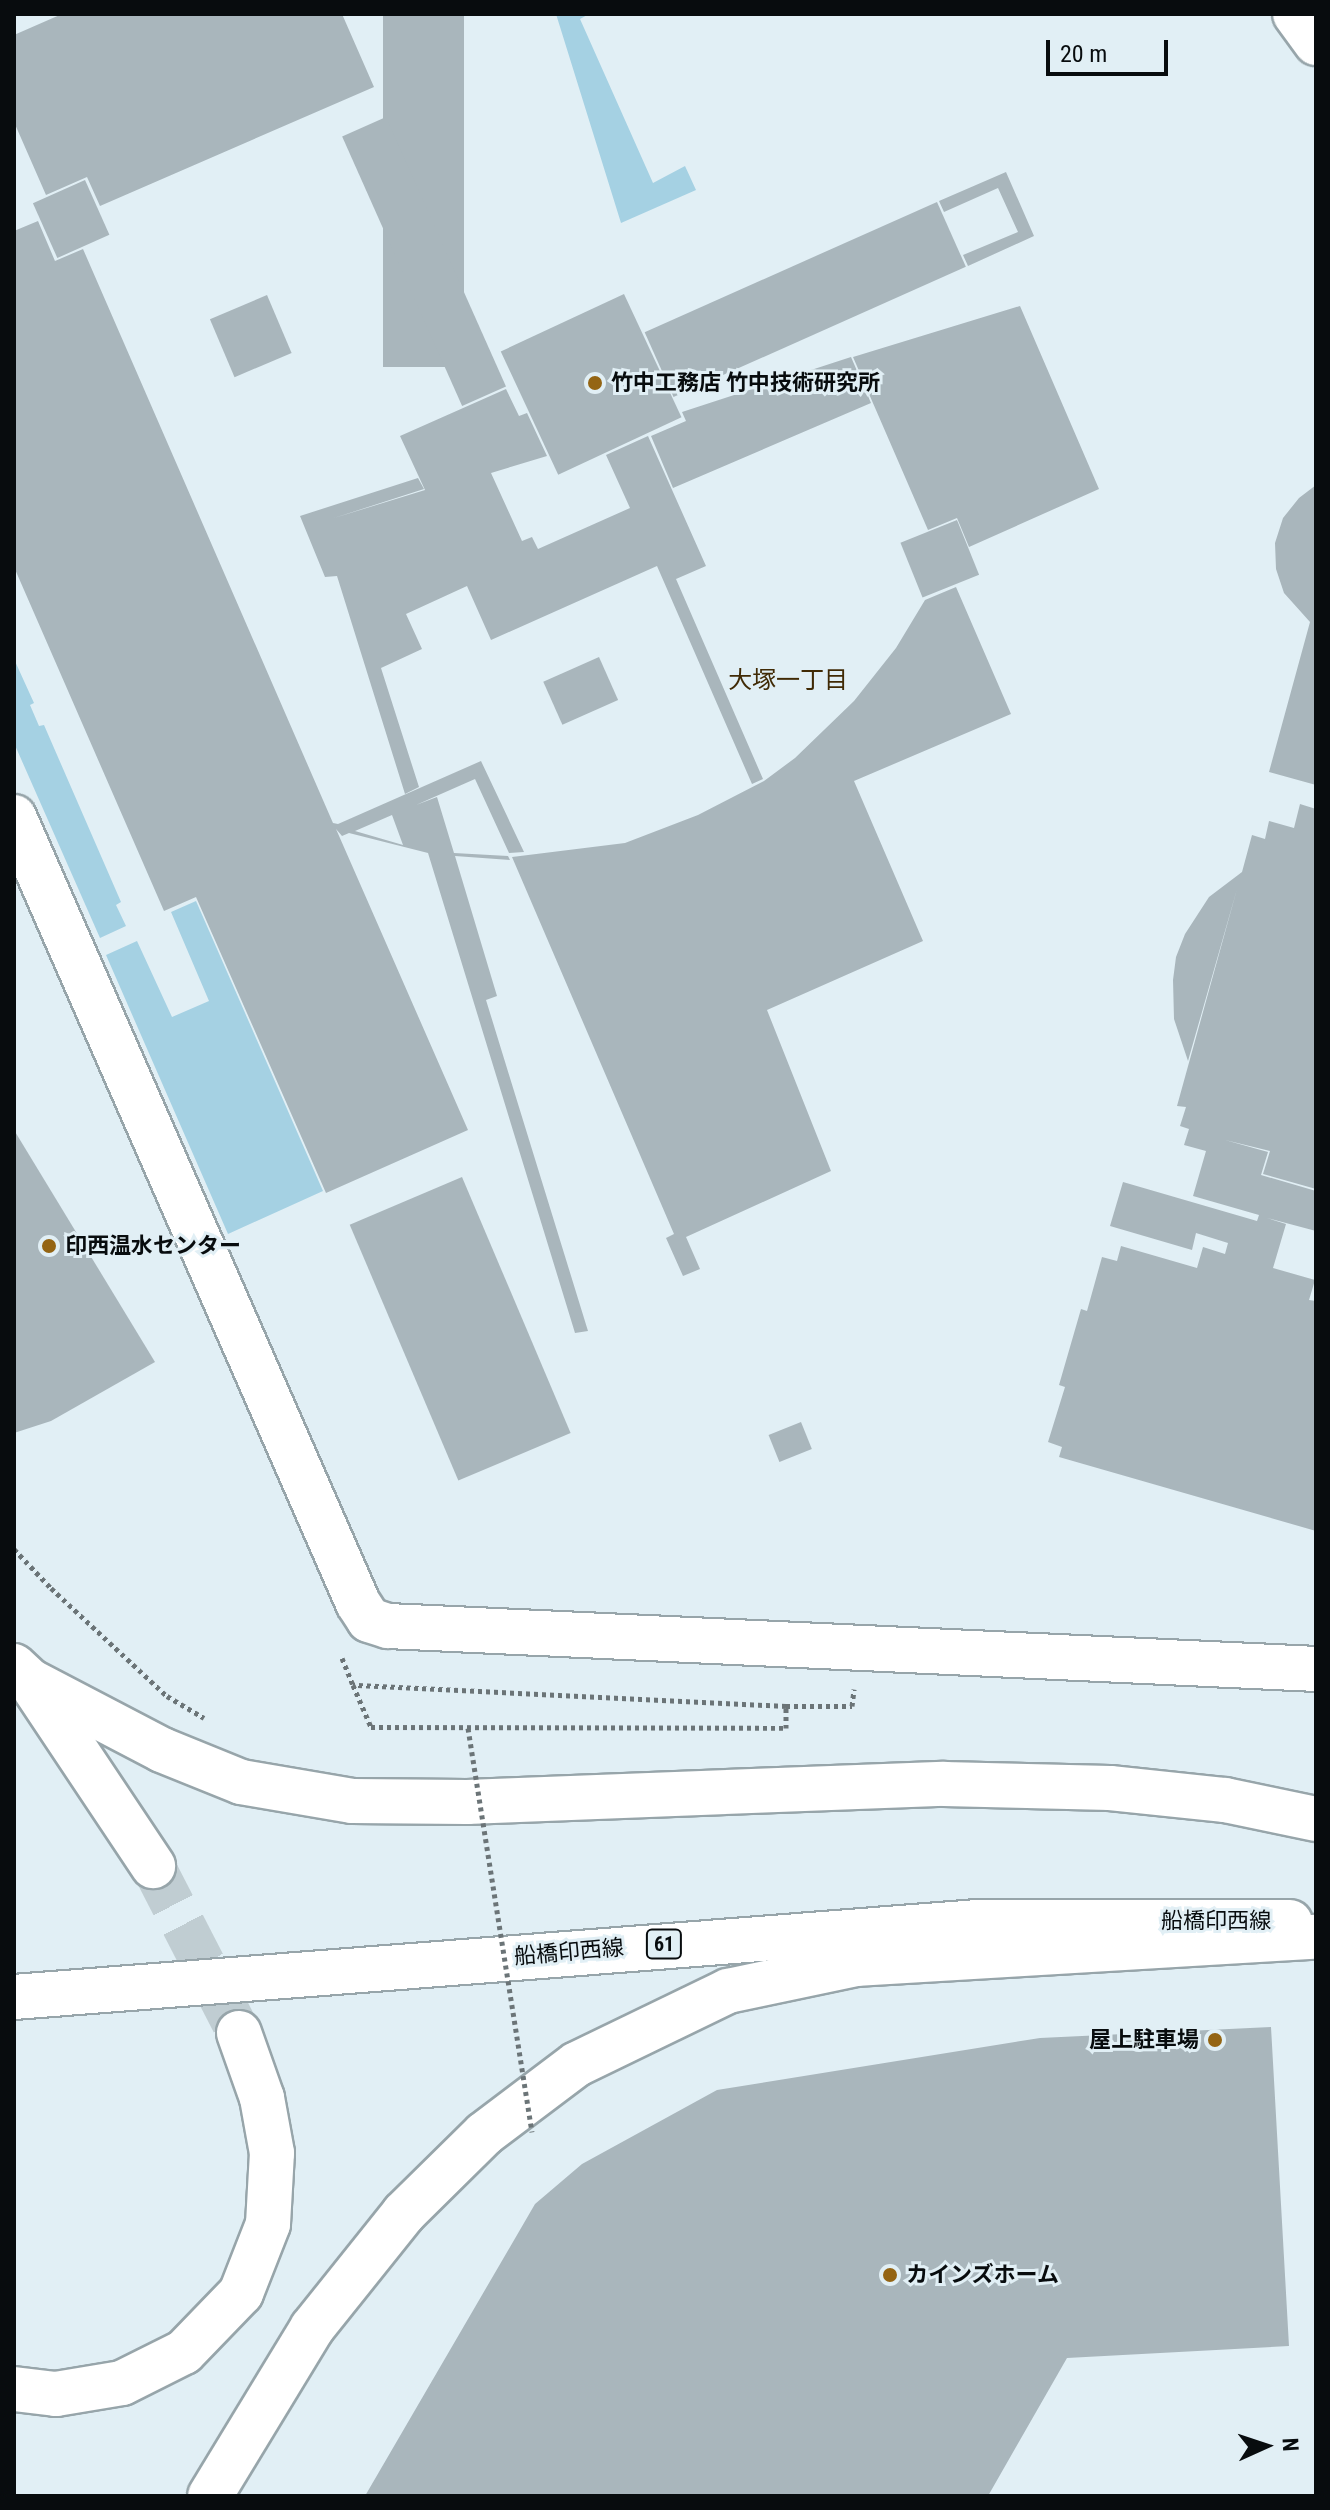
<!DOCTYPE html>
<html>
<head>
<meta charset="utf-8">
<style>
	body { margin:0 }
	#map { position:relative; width:1330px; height:2510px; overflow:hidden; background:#e1eff5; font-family:"Roboto Condensed","Noto Sans JP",sans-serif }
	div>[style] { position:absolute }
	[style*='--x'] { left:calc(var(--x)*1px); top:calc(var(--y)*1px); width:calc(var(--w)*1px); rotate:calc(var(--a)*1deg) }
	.green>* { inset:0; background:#a5d1e3 }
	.building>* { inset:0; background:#a9b6bc; transform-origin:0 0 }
	.highway-tunnel>* { height:44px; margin-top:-22px; transform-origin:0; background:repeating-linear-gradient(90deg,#c0cdd2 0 44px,transparent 0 66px) }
	.path>* { height:5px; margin-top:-2.5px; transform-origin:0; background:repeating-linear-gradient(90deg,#6b7477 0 4px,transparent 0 8px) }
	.roads { filter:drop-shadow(2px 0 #97a5aa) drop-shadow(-2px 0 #97a5aa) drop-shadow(0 2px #97a5aa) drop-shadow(0 -2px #97a5aa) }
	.street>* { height:44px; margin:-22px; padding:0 22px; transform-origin:22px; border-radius:22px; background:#fff }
	.secondary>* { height:44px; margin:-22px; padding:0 22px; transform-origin:22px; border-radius:22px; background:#fff }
	.primary>* { height:44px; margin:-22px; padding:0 22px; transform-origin:22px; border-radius:22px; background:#fff }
	.highway>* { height:44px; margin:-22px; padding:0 22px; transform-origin:22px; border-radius:22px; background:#fff }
	.path-bridge>* { height:5px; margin-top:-2.5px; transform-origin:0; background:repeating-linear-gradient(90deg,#6b7477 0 4px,transparent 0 8px) }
	.dots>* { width:22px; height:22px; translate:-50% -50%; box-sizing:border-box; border:4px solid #e1eff5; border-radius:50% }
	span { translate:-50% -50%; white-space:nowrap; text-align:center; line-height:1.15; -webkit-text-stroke:6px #e1eff5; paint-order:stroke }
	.shield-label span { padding:2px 6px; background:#e1eff5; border:2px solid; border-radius:6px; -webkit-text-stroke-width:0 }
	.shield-label { font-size:20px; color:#080c0e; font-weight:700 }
	.poi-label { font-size:22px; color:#080c0e; font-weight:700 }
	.left { translate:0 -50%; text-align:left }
	.right { translate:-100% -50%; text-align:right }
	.street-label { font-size:22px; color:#080c0e }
	.neighbourhood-label { font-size:24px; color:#402a05 }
	.frame { position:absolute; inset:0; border:16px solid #080c0e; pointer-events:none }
	.north { position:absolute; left:1226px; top:2406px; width:80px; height:80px; -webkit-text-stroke:6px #e1eff5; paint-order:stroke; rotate:87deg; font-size:22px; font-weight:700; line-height:32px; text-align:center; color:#080c0e }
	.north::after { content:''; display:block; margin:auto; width:28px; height:36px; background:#080c0e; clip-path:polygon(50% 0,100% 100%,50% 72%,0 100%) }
	.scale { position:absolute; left:1046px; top:40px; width:122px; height:36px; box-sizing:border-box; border:4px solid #080c0e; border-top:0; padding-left:10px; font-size:24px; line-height:28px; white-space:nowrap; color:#080c0e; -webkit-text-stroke:6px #e1eff5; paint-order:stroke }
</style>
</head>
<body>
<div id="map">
	<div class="green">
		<div style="clip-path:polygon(556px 14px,589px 14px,580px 19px,653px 183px,685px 166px,696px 190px,621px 223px)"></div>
		<div style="clip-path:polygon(14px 659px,34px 703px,30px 705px,39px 726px,44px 725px,121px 902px,116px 905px,126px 926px,100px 938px,14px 743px)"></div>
		<div style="clip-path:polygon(196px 901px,323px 1191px,228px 1234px,106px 955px,137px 941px,172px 1017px,209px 1001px,171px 912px)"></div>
	</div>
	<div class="building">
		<div style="clip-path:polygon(62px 14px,342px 14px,374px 87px,100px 206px,87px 177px,46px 195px,14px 122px,14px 35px)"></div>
		<div style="left:383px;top:14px;width:81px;height:353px"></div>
		<div style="left:386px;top:117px;width:295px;height:48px;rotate:66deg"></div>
		<div style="clip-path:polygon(1006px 172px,1034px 236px,968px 266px,963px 255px,1018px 232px,998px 188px,944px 212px,939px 201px)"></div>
		<div style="left:85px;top:180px;width:60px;height:57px;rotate:66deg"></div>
		<div style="left:937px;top:202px;width:71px;height:320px;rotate:66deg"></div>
		<div style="clip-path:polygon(evenodd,38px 221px,55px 261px,83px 249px,333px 823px,338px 824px,481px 761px,524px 852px,509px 853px,475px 779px,416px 805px,437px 797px,454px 853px,508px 856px,510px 860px,455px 856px,497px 996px,486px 1000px,588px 1331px,575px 1333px,428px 853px,349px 833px,342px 836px,336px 829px,468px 1130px,326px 1193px,196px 897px,164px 911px,14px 567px,14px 231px,38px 221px,392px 815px,403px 845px,355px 831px,392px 815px)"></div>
		<div style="left:624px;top:294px;width:136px;height:136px;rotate:65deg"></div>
		<div style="left:267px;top:295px;width:63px;height:62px;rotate:67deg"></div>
		<div style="clip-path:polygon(1020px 306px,1099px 489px,969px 547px,957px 518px,928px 530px,853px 357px)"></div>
		<div style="clip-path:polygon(851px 357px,871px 403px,673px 488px,651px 436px,686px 421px,682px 412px)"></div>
		<div style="clip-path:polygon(506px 389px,519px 416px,527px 413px,547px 456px,491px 473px,522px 541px,532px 537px,538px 549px,630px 508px,606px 455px,648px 436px,706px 566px,676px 579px,763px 779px,752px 784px,657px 566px,491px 640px,467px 586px,406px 614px,422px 649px,381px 668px,419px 787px,405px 794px,337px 576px,325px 577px,300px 516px,418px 478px,424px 489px,334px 518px,425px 490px,400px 436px)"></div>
		<div style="clip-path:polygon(1316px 485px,1316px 785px,1269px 772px,1310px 622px,1284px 593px,1276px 569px,1275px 543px,1283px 518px,1299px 498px)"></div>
		<div style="left:957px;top:520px;width:59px;height:61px;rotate:68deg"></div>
		<div style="clip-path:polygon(956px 587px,1011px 714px,854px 781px,923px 941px,767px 1010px,831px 1171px,686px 1237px,700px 1269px,683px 1276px,666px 1238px,674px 1234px,512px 857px,625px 843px,698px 815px,764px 781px,795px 758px,854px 701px,896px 648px,925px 600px)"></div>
		<div style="left:599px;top:657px;width:47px;height:61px;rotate:66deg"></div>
		<div style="clip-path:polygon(1300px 804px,1316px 809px,1316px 1189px,1263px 1174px,1270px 1151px,1225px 1140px,1268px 1152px,1261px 1175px,1316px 1191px,1316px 1231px,1267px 1218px,1286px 1224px,1273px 1268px,1315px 1280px,1309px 1300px,1316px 1301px,1316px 1531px,1059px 1457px,1062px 1447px,1048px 1442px,1065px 1387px,1059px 1385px,1081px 1309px,1087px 1311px,1102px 1257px,1117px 1261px,1121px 1246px,1197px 1268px,1203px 1247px,1225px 1254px,1228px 1243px,1196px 1233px,1192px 1250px,1110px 1226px,1123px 1182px,1257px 1221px,1259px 1215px,1193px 1196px,1206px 1151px,1184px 1145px,1189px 1129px,1180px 1126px,1186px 1107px,1177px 1106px,1237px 889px,1188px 1061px,1174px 1019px,1173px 980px,1176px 957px,1185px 934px,1209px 897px,1242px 872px,1252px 835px,1265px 839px,1269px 821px,1294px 828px)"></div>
		<div style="clip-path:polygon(14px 1130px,155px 1362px,51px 1421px,14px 1433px)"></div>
		<div style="left:462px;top:1177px;width:278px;height:122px;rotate:67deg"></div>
		<div style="left:801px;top:1422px;width:29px;height:35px;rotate:68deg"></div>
		<div style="clip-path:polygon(1271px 2027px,1289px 2346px,1067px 2358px,988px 2496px,365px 2496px,535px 2204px,582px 2164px,717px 2090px,1040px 2038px)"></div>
	</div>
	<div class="highway-tunnel">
		<div style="--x:153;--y:1866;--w:188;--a:62.8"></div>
	</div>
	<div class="path">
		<div style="--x:14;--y:1549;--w:54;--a:46.5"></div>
		<div style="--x:51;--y:1588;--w:158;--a:43"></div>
		<div style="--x:167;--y:1696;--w:43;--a:30.7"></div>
		<div style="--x:342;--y:1658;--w:29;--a:68"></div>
		<div style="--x:353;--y:1685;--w:46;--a:66.8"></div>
		<div style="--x:371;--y:1727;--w:415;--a:0.1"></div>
		<div style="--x:786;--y:1728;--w:22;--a:-90"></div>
		<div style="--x:786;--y:1706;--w:434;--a:-177.2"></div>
		<div style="--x:786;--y:1706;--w:66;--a:0"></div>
		<div style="--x:852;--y:1706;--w:17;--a:-83"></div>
	</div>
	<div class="roads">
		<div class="street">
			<div style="--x:14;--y:817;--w:858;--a:66.36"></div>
			<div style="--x:358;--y:1603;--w:20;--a:57"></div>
			<div style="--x:369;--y:1620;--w:20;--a:18"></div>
			<div style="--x:388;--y:1626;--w:929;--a:2.65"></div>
		</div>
		<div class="secondary">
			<div style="--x:1295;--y:14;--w:36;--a:54"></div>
		</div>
		<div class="primary">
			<div style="--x:14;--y:1997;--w:967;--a:-4.45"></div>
			<div style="--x:978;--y:1922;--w:312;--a:0"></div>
		</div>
		<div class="highway">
			<div style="--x:14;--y:1666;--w:22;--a:43"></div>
			<div style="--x:30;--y:1681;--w:149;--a:27.6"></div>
			<div style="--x:162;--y:1750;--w:85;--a:22.1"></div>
			<div style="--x:241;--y:1782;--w:113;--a:9.7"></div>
			<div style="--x:352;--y:1801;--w:115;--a:0.5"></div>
			<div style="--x:467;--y:1802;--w:477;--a:-2.2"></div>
			<div style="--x:944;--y:1784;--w:166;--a:1.4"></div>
			<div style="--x:1110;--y:1788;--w:116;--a:6"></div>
			<div style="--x:1225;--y:1800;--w:93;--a:11.8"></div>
			<div style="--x:35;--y:1689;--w:213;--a:56.3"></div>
			<div style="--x:14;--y:2389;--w:42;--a:6.8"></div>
			<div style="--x:56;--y:2394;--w:67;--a:-9.5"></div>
			<div style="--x:122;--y:2383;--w:69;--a:-26.6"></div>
			<div style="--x:184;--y:2352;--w:82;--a:-46"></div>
			<div style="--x:241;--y:2293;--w:74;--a:-68.6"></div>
			<div style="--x:268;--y:2224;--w:71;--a:-86.8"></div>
			<div style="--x:272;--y:2153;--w:56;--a:-100.3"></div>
			<div style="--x:262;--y:2098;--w:69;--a:-109.5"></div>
			<div style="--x:210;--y:2496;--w:197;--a:-58.7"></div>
			<div style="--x:312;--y:2328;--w:147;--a:-51.3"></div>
			<div style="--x:404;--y:2213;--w:112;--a:-44.6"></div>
			<div style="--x:484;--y:2134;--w:116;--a:-37"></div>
			<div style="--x:577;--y:2064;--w:168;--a:-25.8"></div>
			<div style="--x:728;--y:1991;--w:131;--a:-11.9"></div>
			<div style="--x:856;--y:1964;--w:461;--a:-3.4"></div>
		</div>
	</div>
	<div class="path-bridge">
		<div style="--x:468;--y:1728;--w:409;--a:81"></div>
	</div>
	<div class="dots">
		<div style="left:595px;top:383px;background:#946514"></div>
		<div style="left:49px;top:1246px;background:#946514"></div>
		<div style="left:1215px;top:2040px;background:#946514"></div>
		<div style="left:890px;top:2275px;background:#946514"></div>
	</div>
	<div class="shield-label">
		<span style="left:664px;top:1944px">61</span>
	</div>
	<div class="poi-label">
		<span class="left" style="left:611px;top:383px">竹中工務店 竹中技術研究所</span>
		<span class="left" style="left:65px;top:1246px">印西温水センター</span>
		<span class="right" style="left:1199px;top:2040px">屋上駐車場</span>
		<span class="left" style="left:906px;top:2275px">カインズホーム</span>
	</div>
	<div class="street-label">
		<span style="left:1216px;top:1921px">船橋印西線</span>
		<span style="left:569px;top:1952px;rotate:-5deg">船橋印西線</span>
	</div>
	<div class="neighbourhood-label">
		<span style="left:788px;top:681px">大塚一丁目</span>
	</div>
	<div class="frame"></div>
	<div class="north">N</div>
	<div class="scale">20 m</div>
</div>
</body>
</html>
